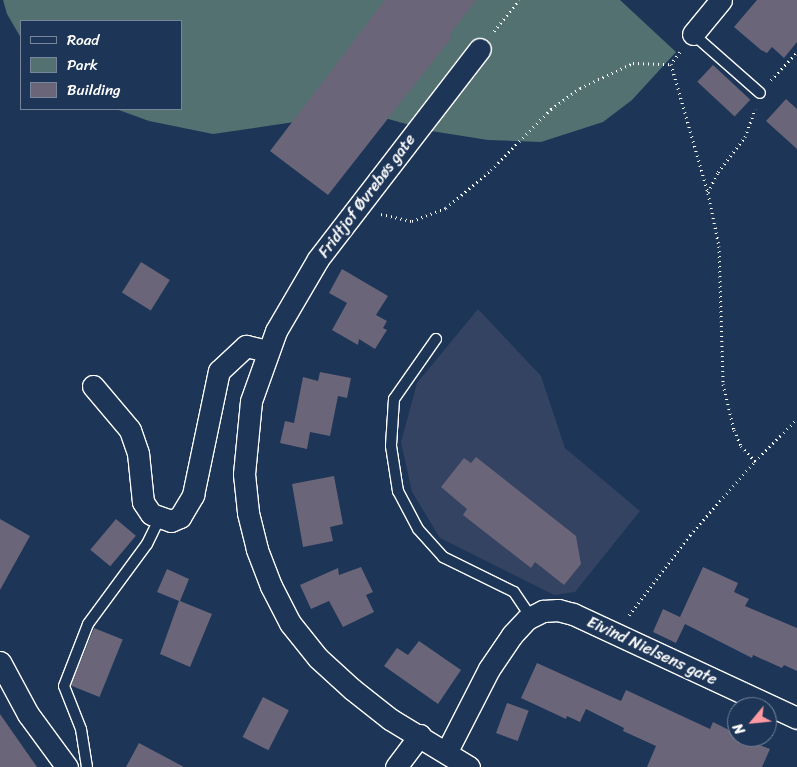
<!DOCTYPE html>
<html>
<head>
<meta charset="utf-8">
<style>
	body { margin:0 }
	#map { position:relative; width:797px; height:767px; overflow:hidden; background:#1d3557; font-family:Sriracha,sans-serif }
	div>[style] { position:absolute }
	[style*='--x'] { left:calc(var(--x)*1px); top:calc(var(--y)*1px); width:calc(var(--w)*1px); rotate:calc(var(--a)*1deg) }
	.built>* { inset:0; background:#344361 }
	.green>* { inset:0; background:#527170 }
	.building>* { inset:0; background:#6a6578; transform-origin:0 0 }
	.path>* { height:3px; margin-top:-1.5px; transform-origin:0; background:repeating-linear-gradient(90deg,#fff 0 1px,transparent 0 5px) }
	.roads { filter:drop-shadow(1px 0 #fff) drop-shadow(-1px 0 #fff) drop-shadow(0 1px #fff) drop-shadow(0 -1px #fff) }
	.service>* { height:10px; margin:-5px; padding:0 5px; transform-origin:5px; border-radius:5px; background:#1d3557 }
	.minor>* { height:21px; margin:-10.5px; padding:0 10.5px; transform-origin:10.5px; border-radius:10.5px; background:#1d3557 }
	span { translate:-50% -50%; white-space:nowrap; text-align:center; line-height:1.15; -webkit-text-stroke:4px #1d3557; paint-order:stroke }
	.street-label { font-size:16px; color:#fff }
	.legend { position:absolute; left:20px; top:20px; width:162px; height:90px; box-sizing:border-box; background:#1d3557; border:1px solid #77869a; margin:0; padding:6px 9px; list-style:none; font-size:15px; color:#fff }
	.legend li { display:flex; align-items:center; gap:10px; height:25px }
	.legend b { width:25px; border:1px solid #77869a }
	.north { position:absolute; left:727px; top:697px; width:50px; height:50px; box-sizing:border-box; background:#1d3557; border:1px solid #77869a; border-radius:50%; rotate:242deg; font-size:14px; font-weight:700; line-height:20px; text-align:center; color:#fff }
	.north::after { content:''; display:block; margin:auto; width:18px; height:22px; background:#ff9aa2; clip-path:polygon(50% 0,100% 100%,50% 72%,0 100%) }
</style>
</head>
<body>
<div id="map">
	<div class="built">
		<div style="clip-path:polygon(478px 309px,541px 376px,565px 448px,640px 511px,575px 592px,554px 595px,440px 538px,412px 492px,401px 442px,417px 383px)"></div>
	</div>
	<div class="green">
		<div style="clip-path:polygon(3px 0,620px 0,676px 52px,632px 100px,603px 122px,541px 142px,488px 140px,431px 131px,374px 115px,308px 120px,213px 134px,149px 121px,116px 109px,181px 109px,181px 21px,21px 21px,21px 38px,7px 14px)"></div>
	</div>
	<div class="building">
		<div style="clip-path:polygon(385px 0,476px 0,449px 35px,452px 37px,328px 195px,270px 151px)"></div>
		<div style="clip-path:polygon(757px 0,797px 0,797px 42px,784px 58px,772px 47px,767px 53px,761px 50px,734px 27px)"></div>
		<div style="left:713px;top:65px;width:51px;height:23px;rotate:43deg"></div>
		<div style="clip-path:polygon(786px 99px,797px 109px,797px 149px,766px 121px)"></div>
		<div style="left:141px;top:262px;width:34px;height:36px;rotate:32deg"></div>
		<div style="clip-path:polygon(342px 269px,388px 296px,376px 315px,387px 321px,383px 328px,387px 330px,375px 349px,359px 339px,358px 345px,332px 330px,347px 303px,329px 293px)"></div>
		<div style="clip-path:polygon(320px 372px,351px 378px,347px 398px,338px 396px,330px 436px,310px 432px,307px 449px,280px 443px,285px 421px,294px 423px,303px 377px,318px 381px)"></div>
		<div style="clip-path:polygon(476px 457px,576px 536px,581px 564px,564px 585px,535px 562px,531px 568px,463px 515px,467px 509px,441px 487px,464px 458px,471px 463px)"></div>
		<div style="clip-path:polygon(334px 476px,343px 524px,330px 527px,333px 541px,303px 547px,292px 484px)"></div>
		<div style="clip-path:polygon(0 519px,30px 536px,0 590px)"></div>
		<div style="left:116px;top:519px;width:26px;height:40px;rotate:40deg"></div>
		<div style="clip-path:polygon(361px 567px,373px 592px,366px 595px,374px 612px,343px 627px,329px 601px,311px 609px,300px 585px,338px 568px,339px 575px)"></div>
		<div style="clip-path:polygon(703px 567px,738px 583px,734px 592px,749px 599px,745px 606px,797px 628px,797px 671px,784px 665px,782px 668px,753px 655px,752px 658px,685px 624px,676px 643px,653px 632px,663px 609px,680px 617px)"></div>
		<div style="clip-path:polygon(167px 569px,189px 579px,180px 601px,212px 614px,190px 667px,160px 654px,179px 601px,157px 592px)"></div>
		<div style="left:94px;top:628px;width:31px;height:62px;rotate:22deg"></div>
		<div style="clip-path:polygon(419px 641px,461px 670px,438px 704px,384px 666px,397px 648px,408px 655px)"></div>
		<div style="clip-path:polygon(537px 663px,621px 701px,626px 690px,710px 729px,713px 722px,737px 734px,737px 737px,770px 749px,762px 767px,647px 767px,656px 746px,623px 731px,624px 728px,586px 709px,580px 722px,567px 716px,566px 719px,521px 698px)"></div>
		<div style="left:263px;top:697px;width:29px;height:45px;rotate:27deg"></div>
		<div style="left:507px;top:703px;width:23px;height:32px;rotate:20deg"></div>
		<div style="clip-path:polygon(0 714px,37px 767px,0 767px)"></div>
		<div style="clip-path:polygon(139px 743px,184px 767px,126px 767px)"></div>
	</div>
	<div class="path">
		<div style="--x:494;--y:31;--w:40;--a:-51"></div>
		<div style="--x:680;--y:52;--w:15;--a:127"></div>
		<div style="--x:671;--y:64;--w:134;--a:74"></div>
		<div style="--x:708;--y:193;--w:54;--a:78.3"></div>
		<div style="--x:719;--y:246;--w:138;--a:88.3"></div>
		<div style="--x:723;--y:384;--w:47;--a:76.6"></div>
		<div style="--x:734;--y:430;--w:17;--a:66"></div>
		<div style="--x:741;--y:446;--w:21;--a:47"></div>
		<div style="--x:771;--y:80;--w:38;--a:-47"></div>
		<div style="--x:708;--y:192;--w:22;--a:-63"></div>
		<div style="--x:718;--y:172;--w:44;--a:-52.4"></div>
		<div style="--x:745;--y:137;--w:30;--a:-70"></div>
		<div style="--x:381;--y:214;--w:32;--a:13"></div>
		<div style="--x:412;--y:221;--w:36;--a:-21"></div>
		<div style="--x:446;--y:208;--w:59;--a:-40.2"></div>
		<div style="--x:491;--y:170;--w:86;--a:-45.5"></div>
		<div style="--x:551;--y:109;--w:36;--a:-36"></div>
		<div style="--x:580;--y:88;--w:59;--a:-25.3"></div>
		<div style="--x:633;--y:63;--w:38;--a:2"></div>
		<div style="--x:629;--y:615;--w:101;--a:-52.7"></div>
		<div style="--x:690;--y:535;--w:98;--a:-48.7"></div>
		<div style="--x:755;--y:461;--w:59;--a:-45"></div>
	</div>
	<div class="roads">
		<div class="service">
			<div style="--x:693;--y:34;--w:89;--a:41.4"></div>
			<div style="--x:436;--y:339;--w:73;--a:125"></div>
			<div style="--x:394;--y:399;--w:47;--a:93.7"></div>
			<div style="--x:391;--y:446;--w:46;--a:81.2"></div>
			<div style="--x:398;--y:491;--w:43;--a:62.2"></div>
			<div style="--x:418;--y:529;--w:38;--a:48"></div>
			<div style="--x:443;--y:557;--w:79;--a:26.2"></div>
			<div style="--x:514;--y:592;--w:30;--a:56"></div>
			<div style="--x:87;--y:767;--w:38;--a:-99"></div>
			<div style="--x:81;--y:729;--w:46;--a:-111.6"></div>
			<div style="--x:64;--y:686;--w:66;--a:-68.8"></div>
			<div style="--x:88;--y:624;--w:99;--a:-53.6"></div>
			<div style="--x:147;--y:544;--w:28;--a:-64"></div>
		</div>
		<div class="minor">
			<div style="--x:693;--y:34;--w:44;--a:-50.5"></div>
			<div style="--x:93;--y:386;--w:57;--a:49.9"></div>
			<div style="--x:130;--y:430;--w:24;--a:71"></div>
			<div style="--x:138;--y:453;--w:49;--a:84.2"></div>
			<div style="--x:143;--y:502;--w:14;--a:56"></div>
			<div style="--x:151;--y:514;--w:21;--a:19"></div>
			<div style="--x:171;--y:521;--w:10;--a:-24"></div>
			<div style="--x:180;--y:517;--w:26;--a:-59"></div>
			<div style="--x:193;--y:495;--w:127;--a:-78.2"></div>
			<div style="--x:219;--y:371;--w:37;--a:-43"></div>
			<div style="--x:246;--y:346;--w:22;--a:13"></div>
			<div style="--x:0;--y:662;--w:59;--a:61.7"></div>
			<div style="--x:28;--y:714;--w:66;--a:53.7"></div>
			<div style="--x:447;--y:751;--w:92;--a:-62.9"></div>
			<div style="--x:489;--y:669;--w:41;--a:-55.9"></div>
			<div style="--x:512;--y:635;--w:22;--a:-47"></div>
			<div style="--x:527;--y:619;--w:18;--a:-27"></div>
			<div style="--x:543;--y:611;--w:15;--a:-4"></div>
			<div style="--x:558;--y:610;--w:16;--a:15"></div>
			<div style="--x:573;--y:614;--w:247;--a:24.9"></div>
			<div style="--x:396;--y:767;--w:40;--a:-53"></div>
			<div style="--x:469;--y:767;--w:92;--a:-148.7"></div>
			<div style="--x:390;--y:719;--w:48;--a:-141.7"></div>
			<div style="--x:352;--y:689;--w:46;--a:-137.6"></div>
			<div style="--x:318;--y:658;--w:45;--a:-128.7"></div>
			<div style="--x:290;--y:623;--w:42;--a:-117.2"></div>
			<div style="--x:271;--y:586;--w:40;--a:-111"></div>
			<div style="--x:257;--y:549;--w:38;--a:-104"></div>
			<div style="--x:248;--y:512;--w:38;--a:-96"></div>
			<div style="--x:244;--y:474;--w:73;--a:-84.5"></div>
			<div style="--x:251;--y:401;--w:74;--a:-70.3"></div>
			<div style="--x:276;--y:331;--w:83;--a:-59.7"></div>
			<div style="--x:318;--y:259;--w:265;--a:-52.4"></div>
		</div>
	</div>
	<div class="street-label">
		<span style="left:367px;top:196px;rotate:-53deg">Fridtjof Øvrebøs gate</span>
		<span style="left:652px;top:651px;rotate:25deg">Eivind Nielsens gate</span>
	</div>
	<ul class="legend">
	<li><b style="height:6px;background:#1d3557"></b>Road</li>
	<li><b style="height:14px;background:#527170"></b>Park</li>
	<li><b style="height:14px;background:#6a6578"></b>Building</li>
	</ul>
	<div class="north">N</div>
</div>
</body>
</html>
